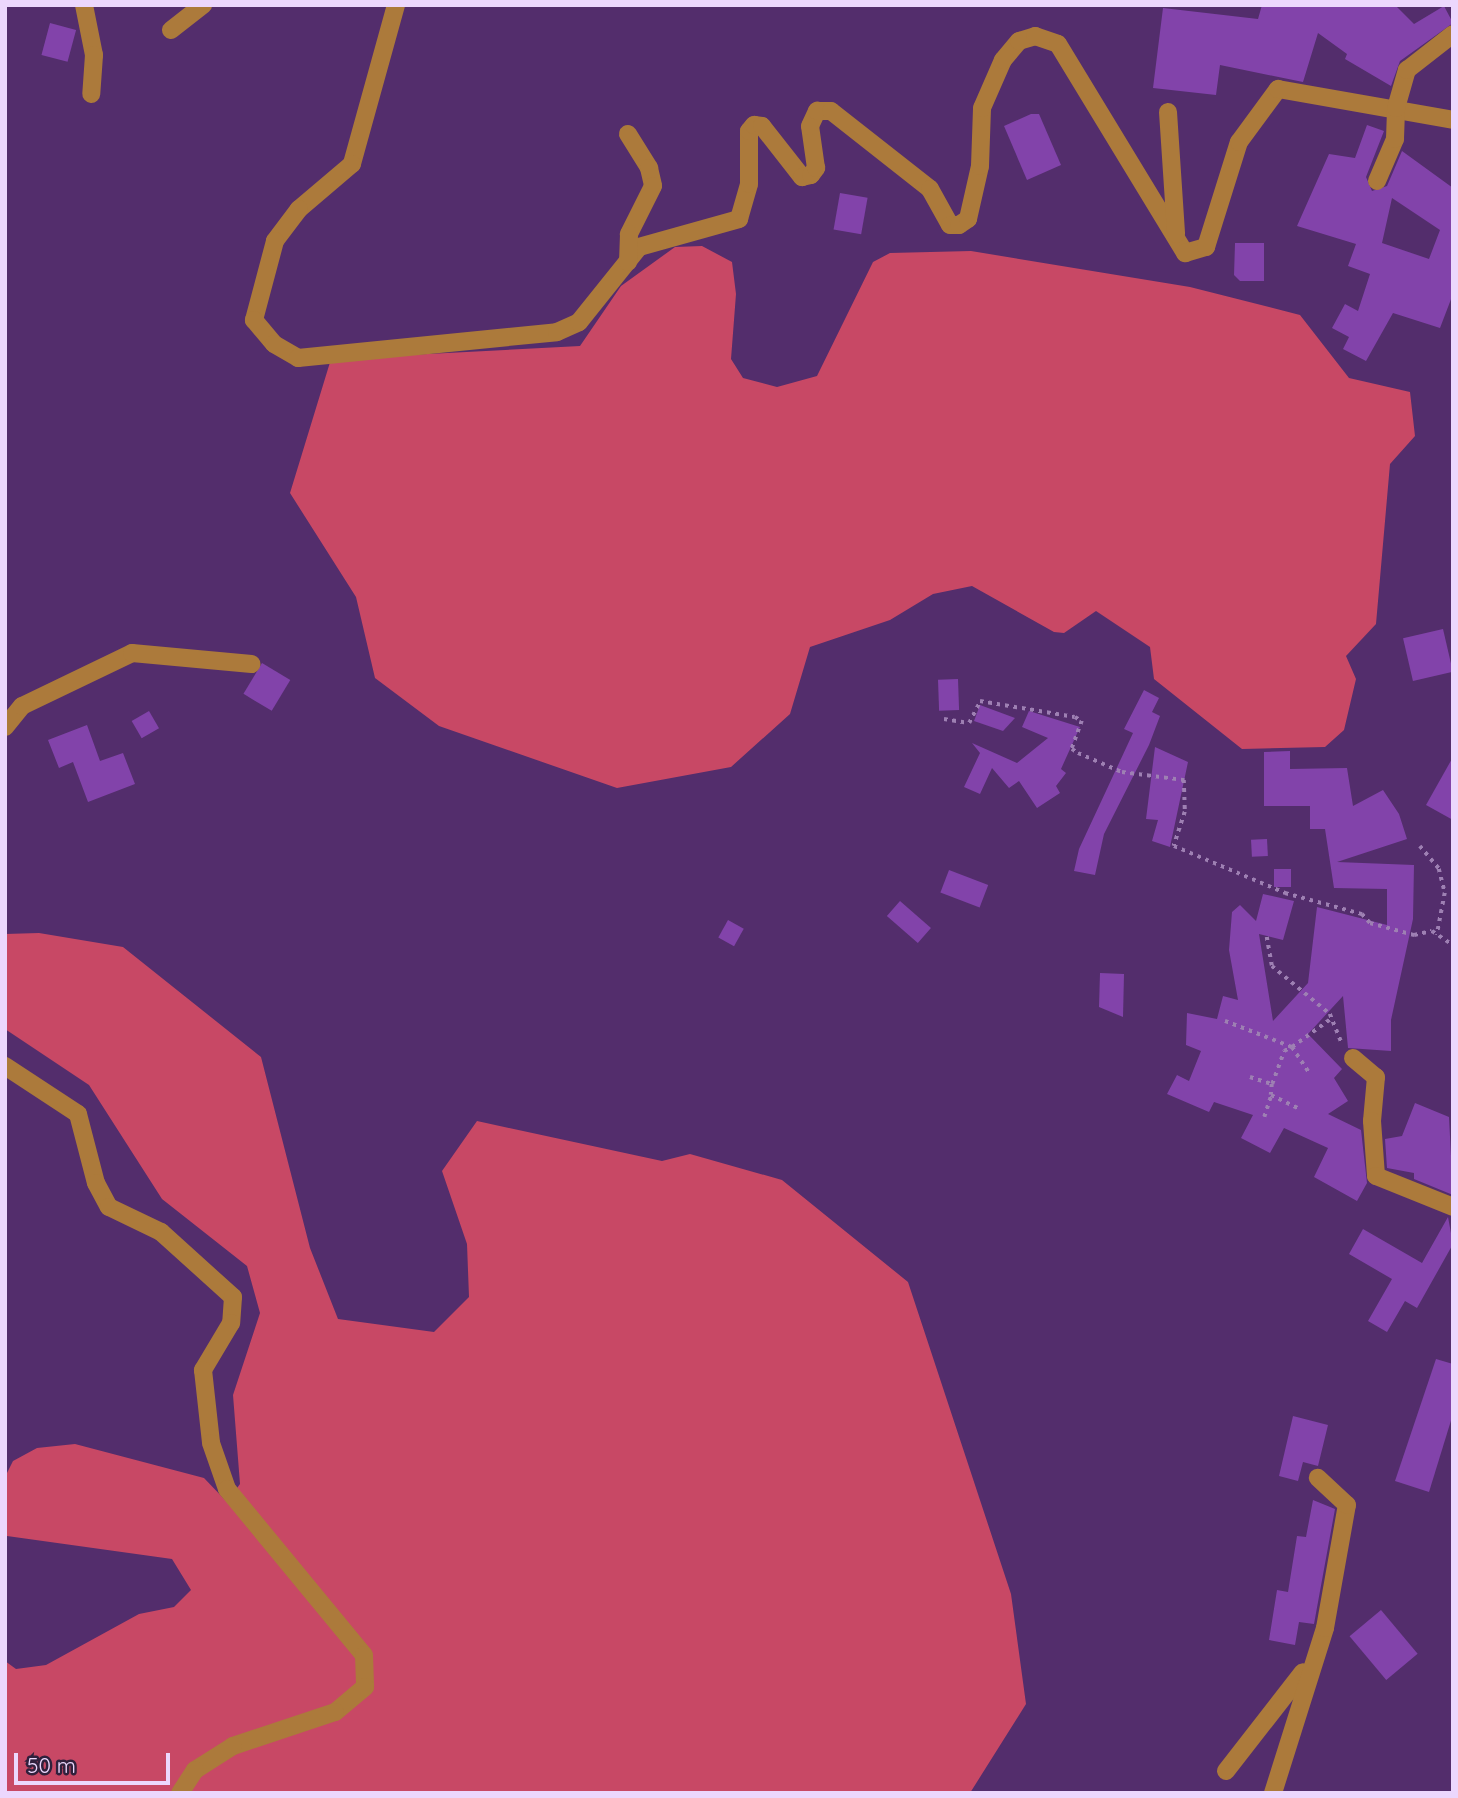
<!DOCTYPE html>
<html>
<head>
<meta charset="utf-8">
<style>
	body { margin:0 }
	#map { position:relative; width:1458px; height:1798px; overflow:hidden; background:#532d6c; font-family:Quicksand,sans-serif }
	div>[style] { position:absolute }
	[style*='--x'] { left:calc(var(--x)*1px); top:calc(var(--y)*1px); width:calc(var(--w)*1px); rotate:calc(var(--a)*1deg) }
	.forest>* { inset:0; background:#c84865 }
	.building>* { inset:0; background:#8243aa; transform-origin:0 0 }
	.path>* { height:3.5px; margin-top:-1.75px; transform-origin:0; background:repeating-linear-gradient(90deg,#9e80b3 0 3.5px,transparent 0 8.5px) }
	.minor>* { height:18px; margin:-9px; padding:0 9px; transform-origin:9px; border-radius:9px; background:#ac7a3b }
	span { translate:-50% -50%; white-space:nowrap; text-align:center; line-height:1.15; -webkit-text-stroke:5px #30203c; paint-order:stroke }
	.frame { position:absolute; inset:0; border:7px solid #ecd7fd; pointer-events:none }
	.scale { position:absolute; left:14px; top:1753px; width:156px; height:32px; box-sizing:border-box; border:4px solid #ecd7fd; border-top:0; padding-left:9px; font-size:21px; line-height:24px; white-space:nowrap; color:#ecd7fd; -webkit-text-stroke:5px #30203c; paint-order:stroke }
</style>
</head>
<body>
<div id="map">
	<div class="forest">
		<div style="clip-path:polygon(702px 246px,732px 262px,736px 294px,731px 359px,743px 378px,777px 387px,817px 376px,873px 262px,890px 253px,971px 251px,1190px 287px,1300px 315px,1349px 378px,1410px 392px,1415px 436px,1390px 464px,1376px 624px,1346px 656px,1356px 679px,1344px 730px,1325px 747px,1242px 749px,1154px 679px,1150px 647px,1096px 611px,1064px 633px,1054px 632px,972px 586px,933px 594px,890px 620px,810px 647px,790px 714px,731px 767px,617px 788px,439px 726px,375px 678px,356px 597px,290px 493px,331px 359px,580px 346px,621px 286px,675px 247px)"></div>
		<div style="clip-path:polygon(39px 933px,123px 947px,261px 1057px,310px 1248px,338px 1319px,434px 1332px,469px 1297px,467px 1244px,442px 1171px,477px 1121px,662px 1161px,690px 1154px,782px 1180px,908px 1282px,1011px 1594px,1026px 1704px,970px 1793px,5px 1793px,5px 1661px,16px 1669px,46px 1665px,139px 1614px,174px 1607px,191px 1590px,172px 1559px,7px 1536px,5px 1477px,13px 1461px,37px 1448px,75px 1444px,204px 1478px,227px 1502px,240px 1484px,233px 1395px,260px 1313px,247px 1266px,162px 1199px,89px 1085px,5px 1029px,5px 934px)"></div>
	</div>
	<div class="building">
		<div style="clip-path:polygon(1262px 5px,1395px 5px,1414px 24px,1444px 6px,1453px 23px,1400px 61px,1391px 86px,1345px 59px,1347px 54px,1318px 33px,1303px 82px,1220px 65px,1216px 95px,1153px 88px,1163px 8px,1258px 19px)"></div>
		<div style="left:50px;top:23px;width:27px;height:33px;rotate:15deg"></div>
		<div style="clip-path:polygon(1031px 114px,1039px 114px,1061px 165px,1027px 180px,1004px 126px)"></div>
		<div style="clip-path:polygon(evenodd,1367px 125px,1384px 131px,1366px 177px,1372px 191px,1387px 186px,1402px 151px,1453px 188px,1453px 294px,1440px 328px,1393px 313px,1366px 361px,1343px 349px,1349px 337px,1332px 328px,1345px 304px,1358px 311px,1370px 274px,1348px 266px,1356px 244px,1297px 226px,1329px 154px,1355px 158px,1367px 125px,1392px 198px,1440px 230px,1429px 259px,1382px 243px,1392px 198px)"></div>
		<div style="left:840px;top:193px;width:28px;height:37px;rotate:10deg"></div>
		<div style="clip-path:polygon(1235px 243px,1264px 243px,1264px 281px,1240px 281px,1234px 275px)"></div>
		<div style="left:1443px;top:629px;width:44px;height:41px;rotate:77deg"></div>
		<div style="left:262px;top:663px;width:33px;height:36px;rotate:31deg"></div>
		<div style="left:958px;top:679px;width:31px;height:20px;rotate:88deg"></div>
		<div style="clip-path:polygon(1144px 690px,1159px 698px,1152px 712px,1160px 716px,1149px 745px,1104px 834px,1095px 875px,1074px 871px,1079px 849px,1133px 733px,1124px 729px)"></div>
		<div style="clip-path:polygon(980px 705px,1015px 718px,1003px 731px,974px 721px)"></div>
		<div style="left:149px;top:711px;width:20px;height:20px;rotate:60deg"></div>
		<div style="clip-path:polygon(1029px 711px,1080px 727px,1061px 769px,1066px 773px,1056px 786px,1060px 793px,1037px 808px,1019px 781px,1009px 788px,992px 768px,980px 794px,964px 787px,980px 753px,972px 743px,1017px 763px,1048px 738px,1022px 727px)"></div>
		<div style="clip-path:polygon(87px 725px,100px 761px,123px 753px,135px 784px,88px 802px,73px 762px,59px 768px,48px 740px)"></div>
		<div style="clip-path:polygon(1155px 747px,1188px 762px,1170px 847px,1152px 841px,1158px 820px,1146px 819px)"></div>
		<div style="clip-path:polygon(1290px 751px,1290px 769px,1347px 768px,1353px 806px,1383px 790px,1399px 814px,1407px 839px,1337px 862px,1414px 865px,1413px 919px,1391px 1020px,1391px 1051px,1348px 1048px,1343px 996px,1308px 1034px,1342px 1069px,1334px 1078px,1348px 1101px,1328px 1114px,1361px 1130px,1367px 1183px,1357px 1201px,1314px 1177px,1328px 1148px,1284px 1128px,1270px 1153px,1241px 1138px,1253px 1115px,1214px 1102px,1209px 1112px,1167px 1094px,1177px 1075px,1189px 1081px,1201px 1051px,1186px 1045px,1187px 1013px,1217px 1019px,1223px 996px,1238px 1000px,1229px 950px,1232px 912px,1240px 905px,1256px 921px,1263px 894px,1294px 901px,1283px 940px,1259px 934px,1273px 1021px,1308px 983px,1317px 907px,1387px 925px,1387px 889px,1334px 888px,1325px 829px,1310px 829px,1310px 806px,1264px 806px,1264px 752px)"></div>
		<div style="clip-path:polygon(1453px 757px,1453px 820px,1426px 805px)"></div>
		<div style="left:1267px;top:839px;width:17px;height:16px;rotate:87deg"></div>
		<div style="left:1274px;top:869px;width:17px;height:18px"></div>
		<div style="left:949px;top:870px;width:42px;height:24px;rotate:21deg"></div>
		<div style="left:900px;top:901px;width:41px;height:20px;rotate:41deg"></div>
		<div style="left:728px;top:920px;width:18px;height:20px;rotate:29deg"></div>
		<div style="clip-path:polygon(1100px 973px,1124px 974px,1123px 1017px,1099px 1007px)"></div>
		<div style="clip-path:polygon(1415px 1103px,1449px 1117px,1453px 1195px,1414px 1179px,1414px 1173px,1387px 1168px,1385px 1139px,1402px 1136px)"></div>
		<div style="clip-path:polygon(1448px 1217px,1453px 1244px,1417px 1308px,1405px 1301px,1387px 1332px,1368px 1321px,1392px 1279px,1349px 1254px,1363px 1229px,1422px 1263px)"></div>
		<div style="clip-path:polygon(1436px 1359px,1453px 1364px,1453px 1414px,1429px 1492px,1395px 1481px)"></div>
		<div style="clip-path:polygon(1293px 1416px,1328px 1425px,1318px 1466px,1303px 1462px,1298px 1481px,1279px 1476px)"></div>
		<div style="clip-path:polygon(1313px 1500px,1335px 1509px,1314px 1624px,1299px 1622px,1295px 1645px,1269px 1640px,1277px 1590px,1288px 1592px,1297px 1536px,1306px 1537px)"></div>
		<div style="left:1381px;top:1610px;width:57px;height:41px;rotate:50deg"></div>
	</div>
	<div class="path">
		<div style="--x:944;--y:719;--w:25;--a:9"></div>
		<div style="--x:969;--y:723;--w:25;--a:-63"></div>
		<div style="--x:980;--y:701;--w:96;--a:9.6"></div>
		<div style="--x:1075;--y:717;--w:8;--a:30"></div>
		<div style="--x:1082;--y:721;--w:30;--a:110"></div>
		<div style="--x:1072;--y:749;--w:7;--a:34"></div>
		<div style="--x:1078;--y:753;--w:48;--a:23.4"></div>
		<div style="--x:1122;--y:772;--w:63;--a:7.4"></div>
		<div style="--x:1184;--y:780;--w:32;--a:88"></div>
		<div style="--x:1185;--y:812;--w:36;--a:108"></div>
		<div style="--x:1174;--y:846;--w:121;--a:22.9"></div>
		<div style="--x:1285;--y:893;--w:80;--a:15.3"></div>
		<div style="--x:1362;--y:914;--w:12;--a:48"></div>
		<div style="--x:1370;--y:923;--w:46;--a:15.3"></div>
		<div style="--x:1414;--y:935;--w:18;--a:-13"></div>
		<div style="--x:1432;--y:931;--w:25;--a:34"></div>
		<div style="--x:1420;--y:846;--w:30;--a:50"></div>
		<div style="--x:1439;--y:869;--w:25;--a:76"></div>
		<div style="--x:1445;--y:893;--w:43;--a:100.8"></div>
		<div style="--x:1267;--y:937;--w:29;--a:80"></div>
		<div style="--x:1272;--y:966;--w:75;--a:39.6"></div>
		<div style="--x:1330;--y:1014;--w:32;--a:68"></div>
		<div style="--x:1225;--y:1021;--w:72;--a:21.2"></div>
		<div style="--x:1292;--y:1047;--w:49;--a:-35.9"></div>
		<div style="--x:1250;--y:1077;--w:23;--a:18"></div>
		<div style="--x:1272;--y:1084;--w:35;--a:-70"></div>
		<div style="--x:1284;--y:1051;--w:9;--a:-27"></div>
		<div style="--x:1292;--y:1047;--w:30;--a:56"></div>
		<div style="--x:1272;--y:1084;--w:11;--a:95"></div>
		<div style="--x:1271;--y:1095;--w:30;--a:26"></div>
		<div style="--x:1264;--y:1117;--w:23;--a:-72"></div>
	</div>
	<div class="minor">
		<div style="--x:84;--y:5;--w:51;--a:78.7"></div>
		<div style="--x:94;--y:55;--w:39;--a:94"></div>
		<div style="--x:396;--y:5;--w:165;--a:105.5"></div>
		<div style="--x:352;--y:164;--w:70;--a:139.7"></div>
		<div style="--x:299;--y:209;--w:40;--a:127"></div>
		<div style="--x:275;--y:241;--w:82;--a:104.9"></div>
		<div style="--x:254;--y:320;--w:31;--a:50"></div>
		<div style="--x:274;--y:344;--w:28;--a:30"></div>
		<div style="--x:298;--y:358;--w:260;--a:-5.7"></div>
		<div style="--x:557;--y:332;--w:24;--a:-24"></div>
		<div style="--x:579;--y:322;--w:96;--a:-51.3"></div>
		<div style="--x:639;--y:247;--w:104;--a:-15.6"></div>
		<div style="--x:739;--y:219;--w:36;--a:-74"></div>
		<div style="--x:749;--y:184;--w:53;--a:-90"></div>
		<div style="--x:749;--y:131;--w:8;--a:-50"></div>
		<div style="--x:754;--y:125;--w:8;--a:7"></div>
		<div style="--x:762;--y:126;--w:65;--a:51.9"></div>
		<div style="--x:802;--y:177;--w:9;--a:-13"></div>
		<div style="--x:811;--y:175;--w:9;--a:-54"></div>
		<div style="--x:816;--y:168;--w:42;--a:-98.1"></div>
		<div style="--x:810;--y:126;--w:17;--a:-65"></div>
		<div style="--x:817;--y:111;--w:14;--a:0"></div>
		<div style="--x:831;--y:111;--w:126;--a:38.2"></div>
		<div style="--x:930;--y:189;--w:41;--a:60.9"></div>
		<div style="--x:950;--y:225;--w:9;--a:0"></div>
		<div style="--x:959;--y:225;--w:11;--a:-34"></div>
		<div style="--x:968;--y:219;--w:54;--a:-77.2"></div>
		<div style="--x:980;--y:166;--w:58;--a:-88"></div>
		<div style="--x:982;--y:108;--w:52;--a:-66.4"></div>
		<div style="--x:1003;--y:60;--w:25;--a:-50"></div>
		<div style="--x:1019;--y:41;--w:17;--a:-17"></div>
		<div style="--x:1035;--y:36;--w:24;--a:19"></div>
		<div style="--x:1058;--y:44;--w:245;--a:58.7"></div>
		<div style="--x:1185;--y:253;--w:22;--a:-16"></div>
		<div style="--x:1206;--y:247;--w:110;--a:-72.6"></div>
		<div style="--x:1239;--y:142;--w:66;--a:-53.7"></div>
		<div style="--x:1278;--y:89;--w:178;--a:10"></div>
		<div style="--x:171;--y:30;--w:41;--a:-38"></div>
		<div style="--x:1168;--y:112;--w:122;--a:86.2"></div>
		<div style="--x:628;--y:134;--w:40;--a:58"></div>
		<div style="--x:649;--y:168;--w:18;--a:77"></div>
		<div style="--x:653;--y:186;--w:54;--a:116.6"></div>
		<div style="--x:629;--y:234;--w:28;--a:92"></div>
		<div style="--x:1377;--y:181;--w:46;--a:-66.8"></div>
		<div style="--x:1395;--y:139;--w:31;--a:-88"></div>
		<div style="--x:1396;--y:108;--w:40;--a:-74"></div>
		<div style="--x:1407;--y:70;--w:58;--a:-38"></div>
		<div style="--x:5;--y:727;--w:27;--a:-51"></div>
		<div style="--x:22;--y:706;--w:122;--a:-25.7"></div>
		<div style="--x:132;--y:653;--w:120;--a:5.3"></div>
		<div style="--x:1353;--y:1058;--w:30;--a:40"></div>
		<div style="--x:1376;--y:1077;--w:44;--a:95.2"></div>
		<div style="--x:1372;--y:1121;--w:55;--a:85.8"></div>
		<div style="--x:1376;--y:1176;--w:83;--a:21.9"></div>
		<div style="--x:5;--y:1066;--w:87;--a:33.3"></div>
		<div style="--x:78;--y:1114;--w:71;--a:75.4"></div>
		<div style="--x:96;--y:1183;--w:27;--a:62"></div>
		<div style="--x:109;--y:1207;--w:58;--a:25.7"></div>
		<div style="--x:161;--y:1232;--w:97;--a:42.1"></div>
		<div style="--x:233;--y:1297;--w:26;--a:94"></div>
		<div style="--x:231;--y:1323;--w:55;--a:120.8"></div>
		<div style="--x:203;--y:1370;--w:73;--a:83.7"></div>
		<div style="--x:211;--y:1443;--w:49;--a:70.8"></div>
		<div style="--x:227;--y:1489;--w:215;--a:50.5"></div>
		<div style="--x:364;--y:1655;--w:32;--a:88"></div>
		<div style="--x:365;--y:1687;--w:39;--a:140"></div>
		<div style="--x:335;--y:1712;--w:108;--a:161.6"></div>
		<div style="--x:233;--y:1746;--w:45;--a:147.7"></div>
		<div style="--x:195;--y:1770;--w:27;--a:123"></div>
		<div style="--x:1226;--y:1771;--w:125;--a:-52.1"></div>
		<div style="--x:1273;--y:1793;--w:173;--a:-72.5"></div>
		<div style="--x:1325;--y:1628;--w:125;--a:-79.9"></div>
		<div style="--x:1347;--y:1505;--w:40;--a:-137"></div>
	</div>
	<div class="frame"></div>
	<div class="scale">50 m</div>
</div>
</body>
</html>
